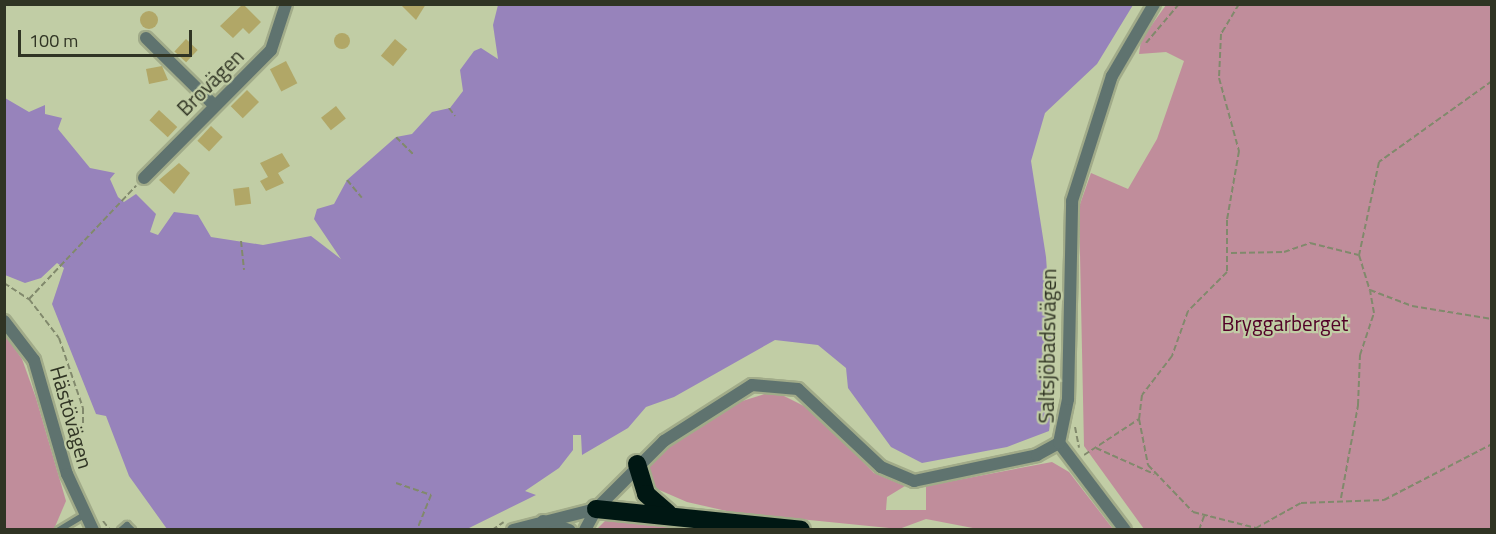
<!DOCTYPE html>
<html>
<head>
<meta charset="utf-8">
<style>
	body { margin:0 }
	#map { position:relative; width:1496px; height:534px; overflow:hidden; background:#c1cda5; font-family:"Titillium Web",sans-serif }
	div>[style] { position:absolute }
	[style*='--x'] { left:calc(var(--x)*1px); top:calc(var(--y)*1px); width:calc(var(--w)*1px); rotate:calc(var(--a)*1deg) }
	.green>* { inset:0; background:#c08d9b }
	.water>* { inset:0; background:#9783bb }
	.building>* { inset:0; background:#b1a767; transform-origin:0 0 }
	.round { border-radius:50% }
	.path>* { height:2px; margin-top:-1px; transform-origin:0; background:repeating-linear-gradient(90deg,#81896c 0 6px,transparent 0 9px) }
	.roads { filter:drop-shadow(2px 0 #a1ab89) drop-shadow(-2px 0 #a1ab89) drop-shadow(0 2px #a1ab89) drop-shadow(0 -2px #a1ab89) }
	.service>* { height:6px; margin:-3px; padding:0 3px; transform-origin:3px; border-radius:3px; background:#5f736f }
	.minor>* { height:12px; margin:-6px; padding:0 6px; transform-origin:6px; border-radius:6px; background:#5f736f }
	.tertiary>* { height:12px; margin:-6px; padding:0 6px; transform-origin:6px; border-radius:6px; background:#5f736f }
	.motorway>* { height:18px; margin:-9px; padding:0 9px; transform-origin:9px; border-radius:9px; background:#001713 }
	span { translate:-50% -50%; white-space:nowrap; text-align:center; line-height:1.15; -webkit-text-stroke:4.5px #c1cda5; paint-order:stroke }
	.street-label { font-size:21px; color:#303424 }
	.park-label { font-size:21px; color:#520027 }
	.frame { position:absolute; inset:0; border:6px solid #303424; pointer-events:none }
	.scale { position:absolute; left:18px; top:30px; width:174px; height:27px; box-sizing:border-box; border:3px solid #303424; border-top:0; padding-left:8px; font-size:18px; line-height:21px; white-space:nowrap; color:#303424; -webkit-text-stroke:4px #c1cda5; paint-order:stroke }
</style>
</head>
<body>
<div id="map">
	<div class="green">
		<div style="clip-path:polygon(1166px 5px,1491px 5px,1491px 529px,1144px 529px,1084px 446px,1079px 207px,1091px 173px,1128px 189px,1157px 139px,1184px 61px,1166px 52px,1139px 54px,1141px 40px)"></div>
		<div style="clip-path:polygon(4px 333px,22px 359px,36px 398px,66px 501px,54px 529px,5px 529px)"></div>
		<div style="clip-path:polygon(774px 391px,816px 412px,874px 473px,905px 486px,887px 497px,886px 510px,926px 510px,926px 486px,1052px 462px,1069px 472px,1113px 529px,978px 529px,926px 519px,899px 529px,731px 512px,687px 502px,657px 489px,646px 477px,650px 460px,675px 441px,736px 403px)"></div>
		<div style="clip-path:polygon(608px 518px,741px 530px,596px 530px)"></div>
	</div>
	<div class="water">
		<div style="clip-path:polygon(498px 5px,1133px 5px,1097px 64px,1045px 113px,1031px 161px,1046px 257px,1055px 384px,1049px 431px,1007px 447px,922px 463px,891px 447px,848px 388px,846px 368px,818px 345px,775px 340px,674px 397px,646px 407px,628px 428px,582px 455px,581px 435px,573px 435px,573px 450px,559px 468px,525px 491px,536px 495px,467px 529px,167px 529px,129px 476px,106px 416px,96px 414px,52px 304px,64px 268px,57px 263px,41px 278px,25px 283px,5px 275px,5px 98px,29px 112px,45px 105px,45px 114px,62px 118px,58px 129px,90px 168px,115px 173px,110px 179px,118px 197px,124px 202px,136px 194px,156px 214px,150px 232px,158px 235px,174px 212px,198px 215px,211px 237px,263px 245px,311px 236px,341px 259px,314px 219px,317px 209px,334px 204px,347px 180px,396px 137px,412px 134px,432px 112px,450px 108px,463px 91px,460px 70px,474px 51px,481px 48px,498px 59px,493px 25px)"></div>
	</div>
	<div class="building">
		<div style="clip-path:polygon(243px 4px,261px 22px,249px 34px,243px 28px,233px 38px,220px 26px)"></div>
		<div style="clip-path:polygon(400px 4px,426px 4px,416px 20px)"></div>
		<div class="round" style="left:140px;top:11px;width:18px;height:18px"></div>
		<div class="round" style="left:334px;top:33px;width:16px;height:16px"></div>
		<div style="left:186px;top:39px;width:16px;height:17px;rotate:43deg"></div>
		<div style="left:395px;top:39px;width:16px;height:22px;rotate:40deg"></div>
		<div style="left:286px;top:61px;width:25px;height:18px;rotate:63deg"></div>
		<div style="clip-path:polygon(162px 66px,168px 80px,149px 84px,146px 69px)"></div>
		<div style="left:247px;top:90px;width:17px;height:23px;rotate:45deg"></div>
		<div style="left:336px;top:106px;width:16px;height:19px;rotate:52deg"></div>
		<div style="left:159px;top:110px;width:25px;height:14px;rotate:43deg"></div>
		<div style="left:211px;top:126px;width:16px;height:20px;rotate:43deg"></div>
		<div style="clip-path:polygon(282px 153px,290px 166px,278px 173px,284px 183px,266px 191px,260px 181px,268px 177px,260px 163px)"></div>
		<div style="clip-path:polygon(179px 163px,190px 173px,174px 194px,159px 180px)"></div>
		<div style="left:249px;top:187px;width:17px;height:16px;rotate:83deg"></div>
	</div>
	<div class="path">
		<div style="--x:1239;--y:4;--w:35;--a:121"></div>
		<div style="--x:1221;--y:34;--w:44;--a:92.6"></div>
		<div style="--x:1219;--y:78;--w:76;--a:74.7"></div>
		<div style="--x:1239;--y:151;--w:70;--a:99.9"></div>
		<div style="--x:1227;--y:220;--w:52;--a:90"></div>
		<div style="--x:1227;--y:272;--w:55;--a:135"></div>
		<div style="--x:1188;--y:311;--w:48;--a:109.6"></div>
		<div style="--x:1172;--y:356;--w:49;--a:127.6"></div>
		<div style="--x:1142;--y:395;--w:24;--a:97"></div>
		<div style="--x:1139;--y:419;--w:47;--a:78.9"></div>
		<div style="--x:1148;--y:465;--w:65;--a:46.2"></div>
		<div style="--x:1193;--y:512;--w:65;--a:14.3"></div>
		<div style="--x:1256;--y:528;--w:51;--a:-29.1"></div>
		<div style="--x:1301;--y:503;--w:83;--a:-2.1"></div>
		<div style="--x:1384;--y:500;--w:122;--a:-27.4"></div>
		<div style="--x:1146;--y:43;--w:51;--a:-49.8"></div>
		<div style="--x:1492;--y:81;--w:139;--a:144.4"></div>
		<div style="--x:1379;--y:162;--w:95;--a:102.1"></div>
		<div style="--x:1359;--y:255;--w:37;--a:73"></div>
		<div style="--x:1370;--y:290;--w:45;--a:20.9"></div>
		<div style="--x:1412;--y:306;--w:81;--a:9.2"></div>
		<div style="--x:449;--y:108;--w:10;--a:53"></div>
		<div style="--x:396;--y:137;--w:24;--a:45"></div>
		<div style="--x:347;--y:180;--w:23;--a:50"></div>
		<div style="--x:241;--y:241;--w:29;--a:84"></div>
		<div style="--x:1231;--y:253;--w:53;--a:-1.1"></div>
		<div style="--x:1284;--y:252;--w:28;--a:-19"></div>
		<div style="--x:1310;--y:243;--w:50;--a:13.8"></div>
		<div style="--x:4;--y:283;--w:30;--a:33"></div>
		<div style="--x:29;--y:299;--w:49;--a:52.4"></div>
		<div style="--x:59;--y:338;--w:74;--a:71.1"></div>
		<div style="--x:83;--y:408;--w:18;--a:90"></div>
		<div style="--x:83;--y:426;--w:26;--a:113"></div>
		<div style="--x:29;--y:299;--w:156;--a:-46.6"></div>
		<div style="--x:1075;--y:427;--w:21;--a:79"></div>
		<div style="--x:1096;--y:448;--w:64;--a:24.1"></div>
		<div style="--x:1084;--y:455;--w:66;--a:-33.2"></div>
		<div style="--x:396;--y:483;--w:37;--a:19"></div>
		<div style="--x:431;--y:495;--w:38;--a:112"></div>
		<div style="--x:1341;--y:498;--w:95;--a:-79.6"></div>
		<div style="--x:1358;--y:405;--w:50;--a:-87.7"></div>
		<div style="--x:1360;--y:355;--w:44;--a:-71.6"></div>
		<div style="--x:1374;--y:313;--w:23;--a:-100"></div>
		<div style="--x:103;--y:521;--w:11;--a:52"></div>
		<div style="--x:492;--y:530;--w:14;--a:-34"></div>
		<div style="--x:1199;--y:530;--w:15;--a:-70"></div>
	</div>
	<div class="roads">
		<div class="service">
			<div style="--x:59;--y:530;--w:29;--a:-31"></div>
			<div style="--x:121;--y:530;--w:8;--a:-40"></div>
			<div style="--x:127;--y:525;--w:7;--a:45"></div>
		</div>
		<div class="minor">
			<div style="--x:146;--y:38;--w:95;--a:44.6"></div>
			<div style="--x:144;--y:178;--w:180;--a:-45.2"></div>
			<div style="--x:271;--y:50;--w:48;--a:-71.9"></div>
			<div style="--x:1059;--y:443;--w:109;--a:52.8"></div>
			<div style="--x:596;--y:509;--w:96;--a:-45"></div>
			<div style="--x:664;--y:441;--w:104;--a:-32.5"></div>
			<div style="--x:752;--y:385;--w:46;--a:5"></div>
			<div style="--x:798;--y:389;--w:114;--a:43.2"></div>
			<div style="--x:881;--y:467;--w:36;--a:23"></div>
			<div style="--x:914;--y:481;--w:126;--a:-11.9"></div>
			<div style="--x:1037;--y:455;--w:25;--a:-29"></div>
			<div style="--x:1059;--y:443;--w:45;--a:-78.4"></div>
			<div style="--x:1068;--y:399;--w:198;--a:-88.8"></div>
			<div style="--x:1072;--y:201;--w:131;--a:-72.3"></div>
			<div style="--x:1112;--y:76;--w:83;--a:-59.7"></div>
		</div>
		<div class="tertiary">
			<div style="--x:4;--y:321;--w:49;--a:52.4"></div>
			<div style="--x:34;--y:360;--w:119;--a:73.9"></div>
			<div style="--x:67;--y:474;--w:62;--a:65.1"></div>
			<div style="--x:543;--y:521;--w:28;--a:19"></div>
			<div style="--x:513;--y:530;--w:86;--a:-14.2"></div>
			<div style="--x:585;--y:530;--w:24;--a:-62"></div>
		</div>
		<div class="motorway">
			<div style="--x:637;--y:464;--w:31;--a:73"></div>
			<div style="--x:646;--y:494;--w:29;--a:41"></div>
			<div style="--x:596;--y:509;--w:206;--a:5.8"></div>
		</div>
	</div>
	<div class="street-label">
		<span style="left:210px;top:82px;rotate:-45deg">Brovägen</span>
		<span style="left:1047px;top:346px;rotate:-89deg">Saltsjöbadsvägen</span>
		<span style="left:72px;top:417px;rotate:74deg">Hästövägen</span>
	</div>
	<div class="park-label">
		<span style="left:1285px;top:323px">Bryggarberget</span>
	</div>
	<div class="frame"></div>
	<div class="scale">100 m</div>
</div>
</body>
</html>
